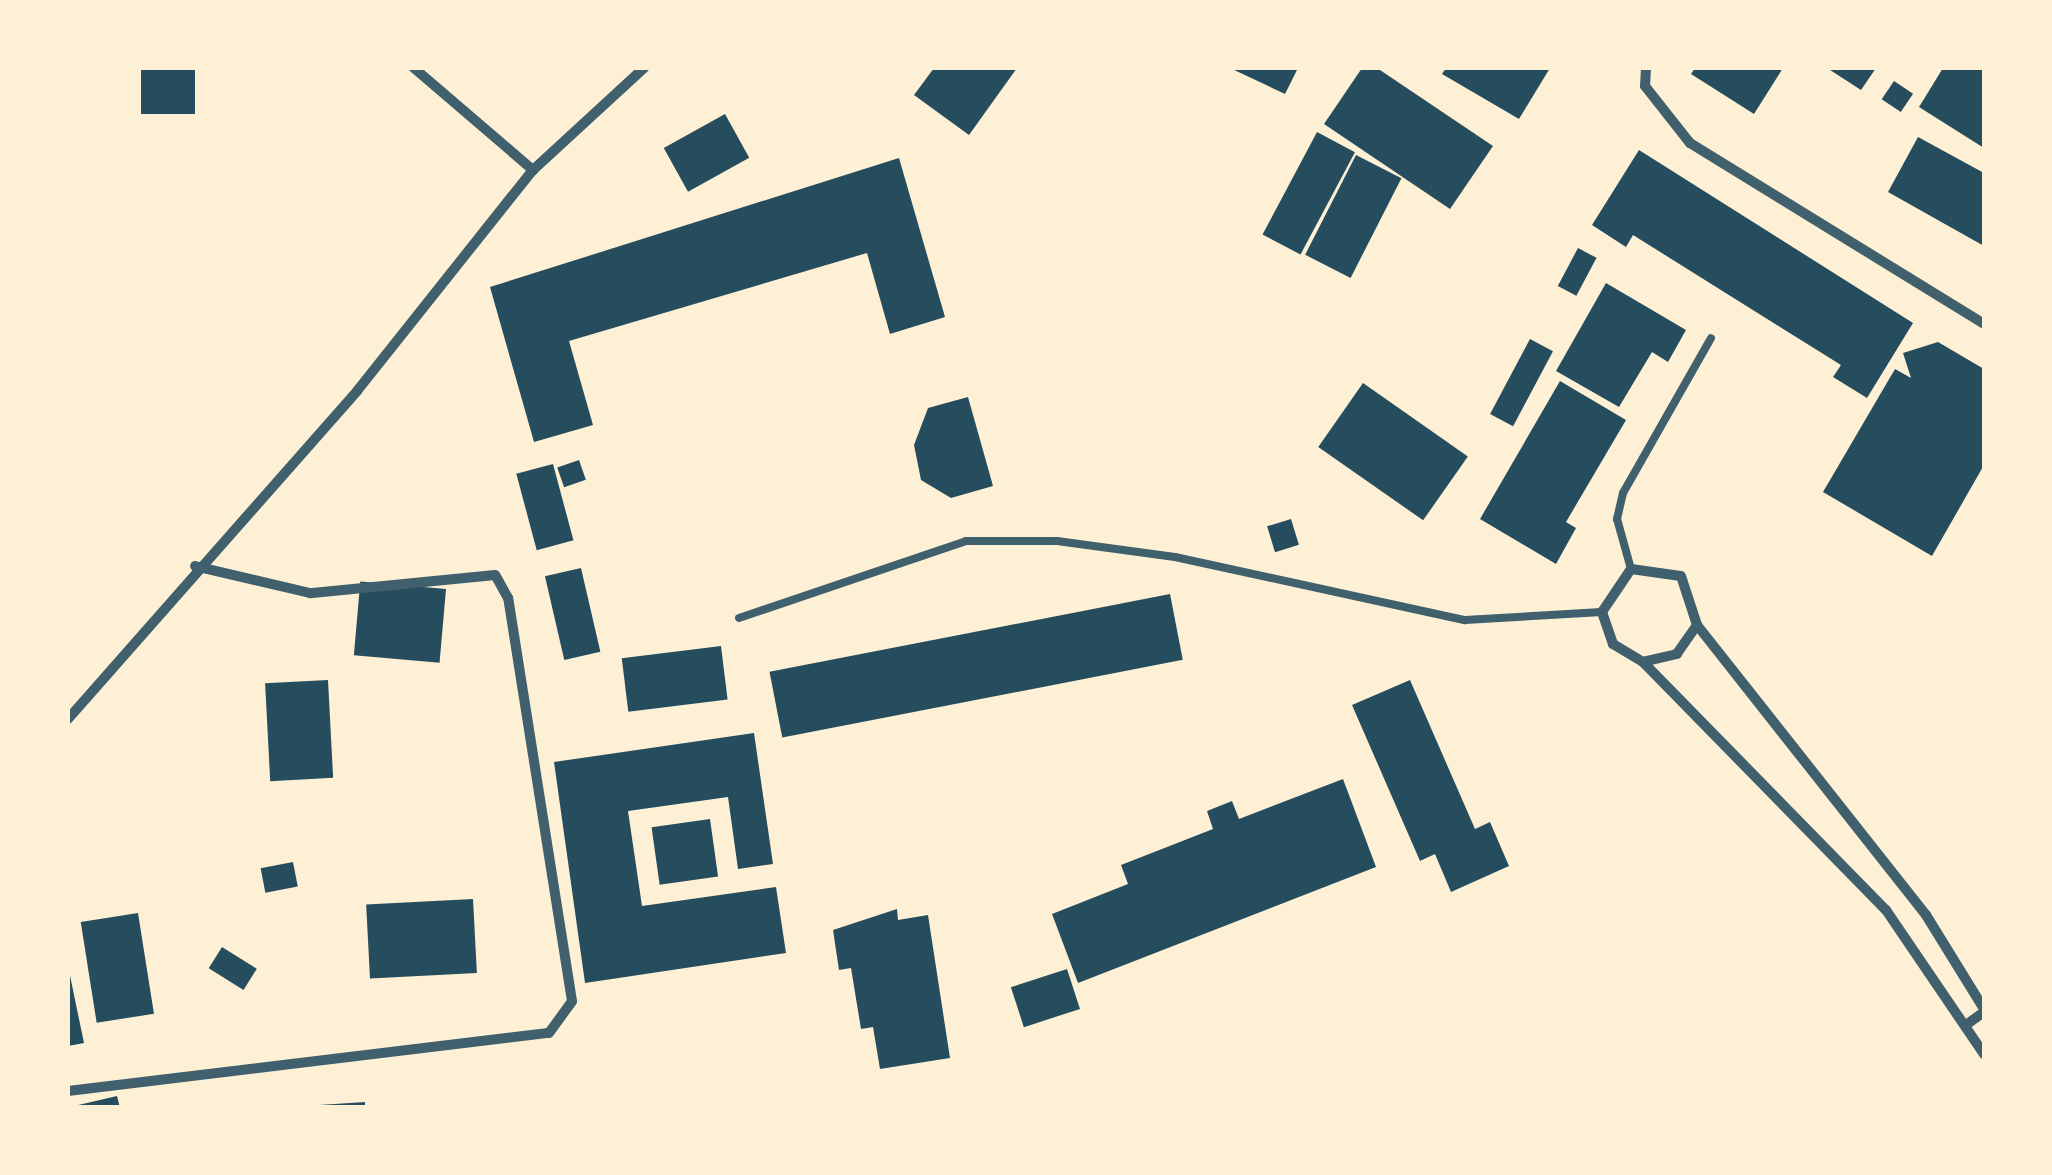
<!DOCTYPE html>
<html>
<head>
<meta charset="utf-8">
<style>
	body { margin:0 }
	#map { position:relative; width:2052px; height:1175px; overflow:hidden; background:#fdf0d5; font-family:Inter,sans-serif }
	div>[style] { position:absolute }
	[style*='--x'] { left:calc(var(--x)*1px); top:calc(var(--y)*1px); width:calc(var(--w)*1px); rotate:calc(var(--a)*1deg) }
	.building>* { inset:0; background:#264d5e; transform-origin:0 0 }
	.service>* { height:8px; margin:-4px; padding:0 4px; transform-origin:4px; border-radius:4px; background:#3f606c }
	.minor>* { height:10px; margin:-5px; padding:0 5px; transform-origin:5px; border-radius:5px; background:#3f606c }
	span { translate:-50% -50%; white-space:nowrap; text-align:center; line-height:1.15; -webkit-text-stroke:8px #fdf0d5; paint-order:stroke }
	.frame { position:absolute; inset:0; border:70px solid #fdf0d5; pointer-events:none }
</style>
</head>
<body>
<div id="map">
	<div class="building">
		<div style="left:141px;top:68px;width:54px;height:46px"></div>
		<div style="clip-path:polygon(934px 68px,1017px 68px,969px 135px,914px 95px)"></div>
		<div style="clip-path:polygon(1230px 68px,1298px 68px,1285px 94px)"></div>
		<div style="clip-path:polygon(1362px 68px,1377px 68px,1493px 146px,1450px 209px,1324px 124px)"></div>
		<div style="clip-path:polygon(1446px 68px,1550px 68px,1519px 119px,1442px 74px)"></div>
		<div style="clip-path:polygon(1695px 68px,1783px 68px,1754px 114px,1691px 74px)"></div>
		<div style="clip-path:polygon(1827px 68px,1876px 68px,1861px 90px)"></div>
		<div style="clip-path:polygon(1943px 68px,1984px 68px,1984px 148px,1919px 107px)"></div>
		<div style="left:1894px;top:81px;width:23px;height:22px;rotate:34deg"></div>
		<div style="left:725px;top:114px;width:50px;height:70px;rotate:61deg"></div>
		<div style="left:1317px;top:132px;width:43px;height:116px;rotate:28deg"></div>
		<div style="clip-path:polygon(1918px 137px,1984px 173px,1984px 246px,1888px 192px)"></div>
		<div style="clip-path:polygon(1639px 150px,1913px 323px,1867px 398px,1833px 377px,1841px 365px,1633px 235px,1626px 247px,1592px 225px)"></div>
		<div style="left:1356px;top:155px;width:51px;height:112px;rotate:27deg"></div>
		<div style="clip-path:polygon(899px 158px,945px 317px,890px 334px,867px 253px,569px 341px,593px 425px,534px 442px,490px 287px)"></div>
		<div style="left:1578px;top:248px;width:21px;height:43px;rotate:28deg"></div>
		<div style="clip-path:polygon(1606px 283px,1686px 330px,1668px 362px,1652px 352px,1619px 407px,1556px 371px)"></div>
		<div style="left:1530px;top:339px;width:26px;height:85px;rotate:28deg"></div>
		<div style="clip-path:polygon(1938px 342px,1984px 369px,1984px 465px,1932px 556px,1823px 492px,1895px 369px,1911px 378px,1903px 353px)"></div>
		<div style="clip-path:polygon(1560px 381px,1626px 420px,1566px 522px,1576px 528px,1556px 564px,1480px 519px)"></div>
		<div style="left:1363px;top:383px;width:128px;height:78px;rotate:35deg"></div>
		<div style="clip-path:polygon(968px 397px,993px 486px,951px 498px,921px 480px,914px 445px,928px 408px)"></div>
		<div style="left:579px;top:460px;width:21px;height:23px;rotate:71deg"></div>
		<div style="left:553px;top:464px;width:79px;height:38px;rotate:75deg"></div>
		<div style="left:1291px;top:519px;width:27px;height:25px;rotate:73deg"></div>
		<div style="left:581px;top:568px;width:86px;height:37px;rotate:77deg"></div>
		<div style="left:446px;top:589px;width:74px;height:86px;rotate:95deg"></div>
		<div style="left:1170px;top:594px;width:67px;height:408px;rotate:79deg"></div>
		<div style="left:721px;top:646px;width:54px;height:100px;rotate:83deg"></div>
		<div style="left:328px;top:680px;width:98px;height:63px;rotate:87deg"></div>
		<div style="clip-path:polygon(1410px 680px,1475px 829px,1490px 822px,1509px 866px,1451px 892px,1435px 854px,1420px 861px,1352px 705px)"></div>
		<div style="clip-path:polygon(754px 733px,773px 864px,738px 869px,728px 797px,628px 811px,642px 906px,776px 887px,786px 953px,585px 983px,554px 762px)"></div>
		<div style="clip-path:polygon(1343px 779px,1376px 867px,1078px 983px,1052px 914px,1128px 884px,1121px 865px,1213px 829px,1207px 811px,1232px 801px,1239px 819px)"></div>
		<div style="left:710px;top:819px;width:58px;height:59px;rotate:82deg"></div>
		<div style="left:293px;top:862px;width:25px;height:33px;rotate:79deg"></div>
		<div style="left:473px;top:899px;width:74px;height:107px;rotate:87deg"></div>
		<div style="clip-path:polygon(897px 909px,898px 920px,928px 915px,950px 1058px,880px 1069px,873px 1027px,861px 1029px,851px 968px,839px 970px,833px 930px)"></div>
		<div style="left:138px;top:913px;width:102px;height:58px;rotate:81deg"></div>
		<div style="left:222px;top:947px;width:41px;height:25px;rotate:32deg"></div>
		<div style="clip-path:polygon(68px 966px,84px 1043px,68px 1046px)"></div>
		<div style="left:1067px;top:969px;width:42px;height:59px;rotate:72deg"></div>
		<div style="clip-path:polygon(117px 1096px,120px 1108px,74px 1108px,74px 1106px)"></div>
		<div style="clip-path:polygon(365px 1102px,365px 1108px,319px 1108px,319px 1105px)"></div>
	</div>
	<div class="service">
		<div style="--x:1631;--y:569;--w:52;--a:-105.6"></div>
		<div style="--x:1617;--y:519;--w:27;--a:-77"></div>
		<div style="--x:1623;--y:493;--w:178;--a:-60.4"></div>
		<div style="--x:739;--y:618;--w:240;--a:-18.7"></div>
		<div style="--x:966;--y:541;--w:91;--a:0"></div>
		<div style="--x:1057;--y:541;--w:119;--a:7.7"></div>
		<div style="--x:1175;--y:557;--w:297;--a:12.3"></div>
		<div style="--x:1465;--y:620;--w:137;--a:-3.3"></div>
	</div>
	<div class="minor">
		<div style="--x:414;--y:68;--w:157;--a:40.6"></div>
		<div style="--x:1646;--y:68;--w:18;--a:93"></div>
		<div style="--x:1645;--y:86;--w:73;--a:51.7"></div>
		<div style="--x:1690;--y:143;--w:345;--a:31.6"></div>
		<div style="--x:1697;--y:625;--w:35;--a:125"></div>
		<div style="--x:1677;--y:654;--w:35;--a:167"></div>
		<div style="--x:1643;--y:662;--w:35;--a:-149"></div>
		<div style="--x:1613;--y:644;--w:34;--a:-109"></div>
		<div style="--x:1602;--y:612;--w:52;--a:-56"></div>
		<div style="--x:1631;--y:569;--w:50;--a:8"></div>
		<div style="--x:1681;--y:576;--w:52;--a:71.9"></div>
		<div style="--x:1697;--y:625;--w:370;--a:51.7"></div>
		<div style="--x:1926;--y:915;--w:110;--a:58.3"></div>
		<div style="--x:1643;--y:662;--w:347;--a:45.6"></div>
		<div style="--x:1886;--y:910;--w:174;--a:55.8"></div>
		<div style="--x:68;--y:719;--w:437;--a:-48.6"></div>
		<div style="--x:357;--y:391;--w:283;--a:-51.5"></div>
		<div style="--x:533;--y:170;--w:151;--a:-42.6"></div>
		<div style="--x:1966;--y:1025;--w:22;--a:-36"></div>
		<div style="--x:68;--y:1091;--w:484;--a:-6.9"></div>
		<div style="--x:549;--y:1033;--w:39;--a:-54"></div>
		<div style="--x:572;--y:1001;--w:408;--a:-99"></div>
		<div style="--x:508;--y:598;--w:26;--a:-119"></div>
		<div style="--x:495;--y:575;--w:186;--a:174.4"></div>
		<div style="--x:310;--y:593;--w:118;--a:-166.8"></div>
	</div>
	<div class="frame"></div>
</div>
</body>
</html>
